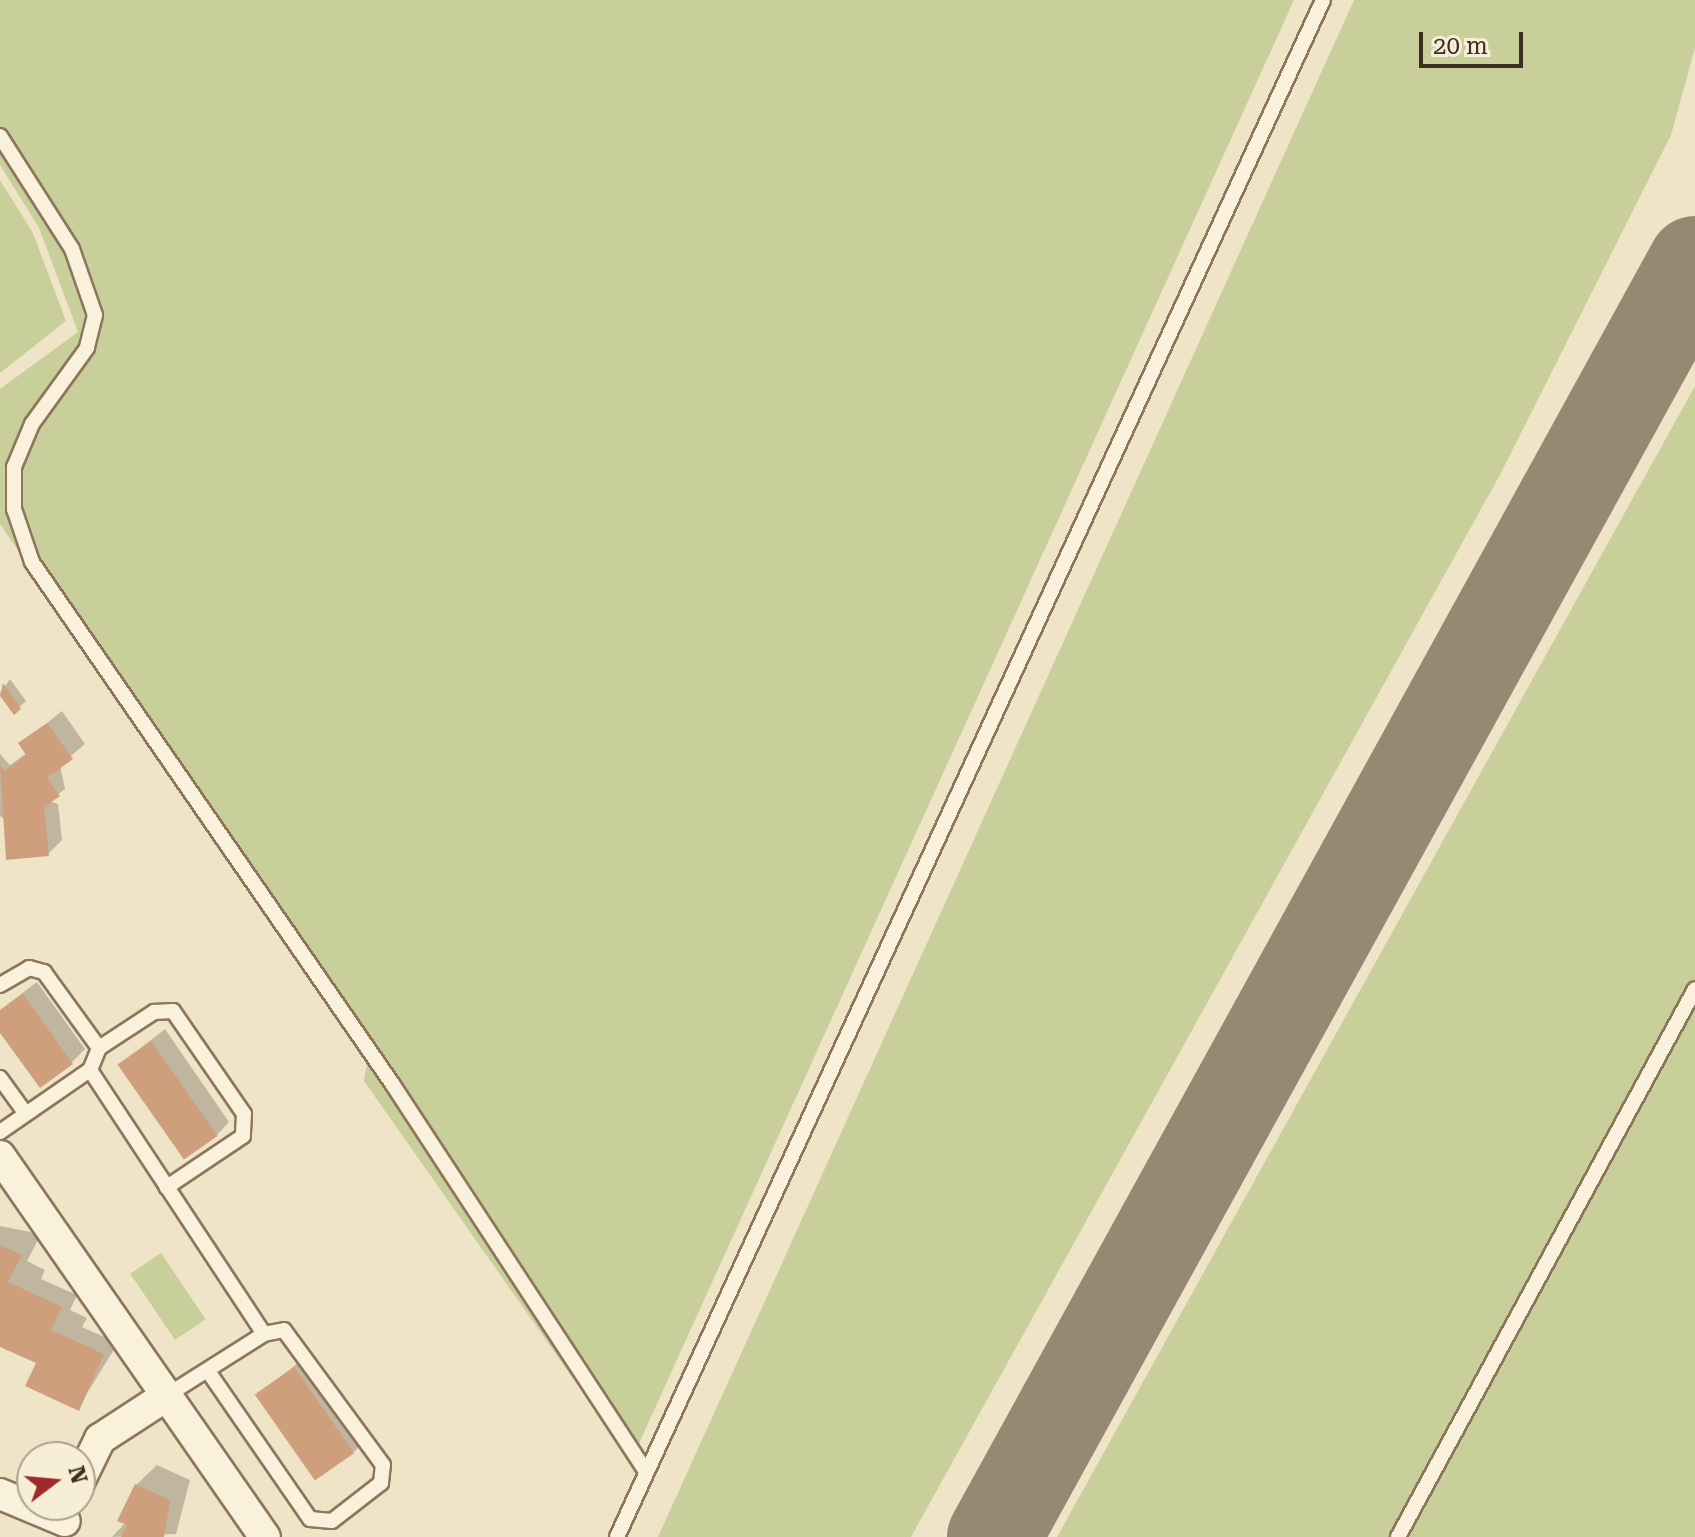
<!DOCTYPE html>
<html>
<head>
<meta charset="utf-8">
<style>
	body { margin:0 }
	#map { position:relative; width:1695px; height:1537px; overflow:hidden; background:#f0e4c8; font-family:"Roboto Serif",serif }
	div>[style] { position:absolute }
	[style*='--x'] { left:calc(var(--x)*1px); top:calc(var(--y)*1px); width:calc(var(--w)*1px); rotate:calc(var(--a)*1deg) }
	.green>* { inset:0; background:#c9cf9b; transform-origin:0 0 }
	.shadow>* { inset:0; background:#0003 }
	.taxiway>* { height:94px; margin:-47px; padding:0 47px; transform-origin:47px; border-radius:47px; background:#968974 }
	.building>* { inset:0; background:#cf9f7d; transform-origin:0 0 }
	.roads { filter:drop-shadow(2px 0 #8d765c) drop-shadow(-2px 0 #8d765c) drop-shadow(0 2px #8d765c) drop-shadow(0 -2px #8d765c) }
	.lane>* { height:14px; margin:-7px; padding:0 7px; transform-origin:7px; border-radius:7px; background:#faf1dc }
	.street>* { height:30px; margin:-15px; padding:0 15px; transform-origin:15px; border-radius:15px; background:#faf1dc }
	span { translate:-50% -50%; white-space:nowrap; text-align:center; line-height:1.15; -webkit-text-stroke:8px #f7eed8; paint-order:stroke }
	.north { position:absolute; left:16px; top:1441px; width:80px; height:80px; box-sizing:border-box; background:#f7eed8; border:2px solid #ada18e; border-radius:50%; rotate:74deg; font-size:22px; font-weight:700; line-height:32px; text-align:center; color:#3d2e20 }
	.north::after { content:''; display:block; margin:auto; width:28px; height:36px; background:#9e2a2b; clip-path:polygon(50% 0,100% 100%,50% 72%,0 100%) }
	.scale { position:absolute; left:1419px; top:32px; width:104px; height:36px; box-sizing:border-box; border:4px solid #3d2e20; border-top:0; padding-left:10px; font-size:24px; line-height:28px; white-space:nowrap; color:#3d2e20; -webkit-text-stroke:6px #f7eed8; paint-order:stroke }
</style>
</head>
<body>
<div id="map">
	<div class="green">
		<div style="clip-path:polygon(0 0,1294px 0,631px 1461px,364px 1081px,367px 1062px,0 524px,0 389px,78px 332px,39px 228px,0 165px)"></div>
		<div style="clip-path:polygon(1354px 0,1695px 0,1695px 48px,1671px 135px,1501px 473px,911px 1537px,658px 1537px)"></div>
		<div style="clip-path:polygon(0 180px,33px 233px,66px 321px,0 373px)"></div>
		<div style="clip-path:polygon(1695px 386px,1695px 1537px,1057px 1537px)"></div>
		<div style="left:161px;top:1253px;width:80px;height:37px;rotate:56deg"></div>
	</div>
	<div class="shadow">
		<div style="clip-path:polygon(10px 679px,26px 701px,14px 712px,0 693px)"></div>
		<div style="clip-path:polygon(62px 711px,85px 744px,60px 765px,65px 789px,49px 801px,58px 804px,62px 840px,48px 854px,0 816px,0 754px,10px 765px,27px 753px,21px 744px)"></div>
		<div style="clip-path:polygon(37px 982px,85px 1049px,71px 1063px,0 1030px,0 1010px)"></div>
		<div style="clip-path:polygon(165px 1029px,229px 1122px,216px 1136px,119px 1065px)"></div>
		<div style="clip-path:polygon(0 1226px,41px 1234px,27px 1261px,45px 1270px,41px 1279px,77px 1295px,70px 1310px,87px 1318px,82px 1327px,118px 1343px,78px 1408px,38px 1362px,0 1345px)"></div>
		<div style="clip-path:polygon(308px 1355px,367px 1438px,354px 1452px,258px 1395px)"></div>
		<div style="clip-path:polygon(157px 1465px,190px 1480px,176px 1534px,112px 1537px,126px 1522px,136px 1485px)"></div>
	</div>
	<div class="taxiway">
		<div style="--x:994;--y:1537;--w:1454;--a:-61.18"></div>
	</div>
	<div class="building">
		<div style="clip-path:polygon(3px 683px,21px 709px,14px 715px,0 696px)"></div>
		<div style="clip-path:polygon(47px 723px,73px 759px,47px 778px,60px 796px,44px 807px,49px 856px,6px 860px,0 765px,4px 771px,26px 755px,18px 743px)"></div>
		<div style="clip-path:polygon(23px 994px,73px 1064px,40px 1088px,0 1033px,0 1010px)"></div>
		<div style="left:151px;top:1041px;width:116px;height:41px;rotate:55deg"></div>
		<div style="clip-path:polygon(0 1245px,22px 1255px,8px 1282px,62px 1307px,51px 1330px,104px 1354px,79px 1411px,25px 1386px,36px 1363px,0 1347px)"></div>
		<div style="left:294px;top:1367px;width:105px;height:48px;rotate:55deg"></div>
		<div style="clip-path:polygon(135px 1484px,170px 1500px,164px 1537px,121px 1537px,127px 1525px,117px 1521px)"></div>
	</div>
	<div class="roads">
		<div class="lane">
			<div style="--x:0;--y:136;--w:134;--a:57.5"></div>
			<div style="--x:72;--y:249;--w:70;--a:70.8"></div>
			<div style="--x:95;--y:315;--w:34;--a:104"></div>
			<div style="--x:87;--y:348;--w:94;--a:125.9"></div>
			<div style="--x:32;--y:424;--w:47;--a:112.7"></div>
			<div style="--x:14;--y:467;--w:42;--a:90"></div>
			<div style="--x:14;--y:509;--w:56;--a:71.2"></div>
			<div style="--x:32;--y:562;--w:635;--a:55.38"></div>
			<div style="--x:393;--y:1085;--w:462;--a:56.8"></div>
			<div style="--x:0;--y:985;--w:34;--a:-30"></div>
			<div style="--x:29;--y:968;--w:16;--a:15"></div>
			<div style="--x:44;--y:972;--w:94;--a:54.1"></div>
			<div style="--x:99;--y:1048;--w:24;--a:112"></div>
			<div style="--x:99;--y:1048;--w:66;--a:-33.2"></div>
			<div style="--x:154;--y:1012;--w:19;--a:-3"></div>
			<div style="--x:173;--y:1011;--w:125;--a:55.4"></div>
			<div style="--x:244;--y:1114;--w:22;--a:93"></div>
			<div style="--x:243;--y:1136;--w:92;--a:146.1"></div>
			<div style="--x:0;--y:1078;--w:44;--a:54.2"></div>
			<div style="--x:0;--y:1132;--w:109;--a:-34.6"></div>
			<div style="--x:90;--y:1070;--w:316;--a:56.6"></div>
			<div style="--x:264;--y:1334;--w:116;--a:147.7"></div>
			<div style="--x:210;--y:1374;--w:176;--a:55.4"></div>
			<div style="--x:310;--y:1519;--w:22;--a:5"></div>
			<div style="--x:332;--y:1521;--w:62;--a:-37.8"></div>
			<div style="--x:381;--y:1483;--w:18;--a:-84"></div>
			<div style="--x:383;--y:1465;--w:167;--a:-126.3"></div>
			<div style="--x:284;--y:1330;--w:20;--a:169"></div>
			<div style="--x:617;--y:1537;--w:1691;--a:-65.33"></div>
			<div style="--x:1398;--y:1537;--w:623;--a:-61.54"></div>
		</div>
		<div class="street">
			<div style="--x:0;--y:1156;--w:464;--a:55.2"></div>
			<div style="--x:80;--y:1480;--w:46;--a:-64"></div>
			<div style="--x:100;--y:1439;--w:79;--a:-33.1"></div>
			<div style="--x:0;--y:1494;--w:70;--a:22.6"></div>
		</div>
	</div>
	<div class="north">N</div>
	<div class="scale">20 m</div>
</div>
</body>
</html>
